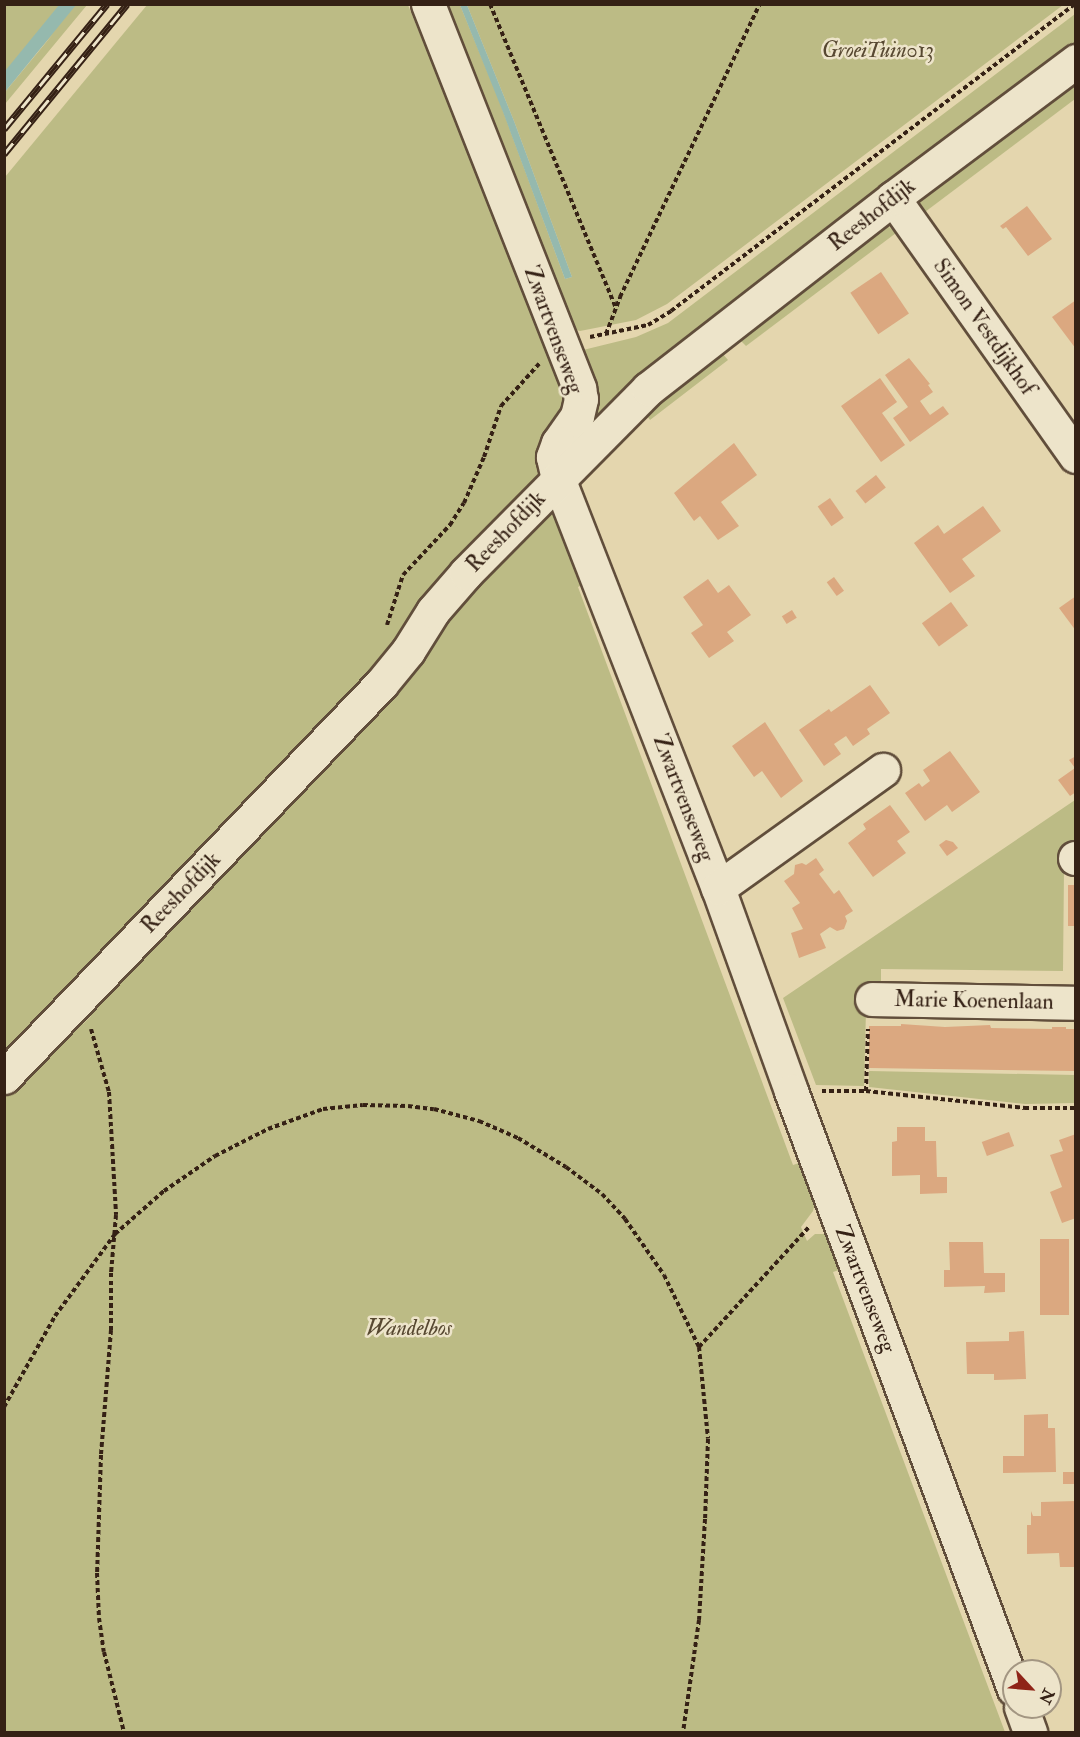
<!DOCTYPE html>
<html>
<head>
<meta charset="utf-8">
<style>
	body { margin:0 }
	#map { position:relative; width:1080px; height:1737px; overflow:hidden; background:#e4d6ae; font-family:"IM FELL Double Pica",serif }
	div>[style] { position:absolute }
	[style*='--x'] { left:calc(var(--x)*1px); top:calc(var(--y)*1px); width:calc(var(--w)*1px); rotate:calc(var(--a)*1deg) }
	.green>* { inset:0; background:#bcbb85 }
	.water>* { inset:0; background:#95b9ae }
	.building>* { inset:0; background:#dba880; transform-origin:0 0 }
	.path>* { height:4px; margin-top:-2px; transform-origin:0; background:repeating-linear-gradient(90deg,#352115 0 4.5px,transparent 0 7.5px) }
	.roads { filter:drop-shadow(2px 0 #614e3b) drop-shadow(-2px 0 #614e3b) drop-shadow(0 2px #614e3b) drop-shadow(0 -2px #614e3b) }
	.street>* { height:33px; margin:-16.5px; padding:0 16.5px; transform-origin:16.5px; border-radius:16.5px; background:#ede4ca }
	.rail>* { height:7px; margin-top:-3.5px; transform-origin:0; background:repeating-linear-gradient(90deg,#ede4ca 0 14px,#352115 0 28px); box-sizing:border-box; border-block:2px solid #352115 }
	span { translate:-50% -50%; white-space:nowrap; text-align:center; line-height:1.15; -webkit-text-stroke:5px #ede4ca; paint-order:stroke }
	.park-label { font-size:22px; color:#574831; font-style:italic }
	.street-label { font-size:22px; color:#352115 }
	.frame { position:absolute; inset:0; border:6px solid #352115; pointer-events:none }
	.north { position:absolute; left:1002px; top:1659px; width:60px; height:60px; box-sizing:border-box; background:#ede4ca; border:2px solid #a39682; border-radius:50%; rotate:116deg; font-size:16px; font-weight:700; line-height:24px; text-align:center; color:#352115 }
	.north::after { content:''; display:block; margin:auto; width:21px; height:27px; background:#8f2418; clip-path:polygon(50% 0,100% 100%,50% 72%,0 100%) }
</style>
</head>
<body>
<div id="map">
	<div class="green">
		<div style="clip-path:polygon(4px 5px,87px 5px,5px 104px,5px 92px,53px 34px,5px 88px)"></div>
		<div style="clip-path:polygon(147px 5px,408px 5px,547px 343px,565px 397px,547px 477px,394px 656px,5px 1059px,5px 177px)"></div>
		<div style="clip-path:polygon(444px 5px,460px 5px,499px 100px,565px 279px,572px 277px,514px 121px,467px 5px,1063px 5px,667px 304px,636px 320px,580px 331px,570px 328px)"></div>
		<div style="clip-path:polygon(1075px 14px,1075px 51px,577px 438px,579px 351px,636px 337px,668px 323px)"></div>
		<div style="clip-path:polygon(1075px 79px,1075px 99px,913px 221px,910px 205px)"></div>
		<div style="clip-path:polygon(881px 227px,889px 227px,896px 233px,746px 346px,739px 339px,740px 332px)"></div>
		<div style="clip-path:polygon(714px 353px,722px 353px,728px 360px,650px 420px,647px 416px,645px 417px,639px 409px)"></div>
		<div style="clip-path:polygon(551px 504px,584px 584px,578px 587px,793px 1165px,802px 1162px,816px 1198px,813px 1211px,801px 1227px,807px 1241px,815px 1234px,829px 1234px,842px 1269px,833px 1272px,1005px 1732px,5px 1732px,4px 1098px,80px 1019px,83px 1024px,91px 1016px,92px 1009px,86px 1003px)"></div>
		<div style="clip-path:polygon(1075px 800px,1075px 847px,1064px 870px,1063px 971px,881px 969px,881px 989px,866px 1011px,864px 1086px,816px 1085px,783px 998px)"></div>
		<div style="clip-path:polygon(869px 1071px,1075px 1075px,1075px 1103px,1025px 1104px,869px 1087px)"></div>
	</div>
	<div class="water">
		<div style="clip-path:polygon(59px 5px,76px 5px,5px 92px,5px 71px)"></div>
		<div style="clip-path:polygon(460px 5px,467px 5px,514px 121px,572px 277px,565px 279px,503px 112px)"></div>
	</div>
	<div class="building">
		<div style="clip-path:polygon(1027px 206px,1052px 239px,1028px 256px,1006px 227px,1003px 229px,1000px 226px)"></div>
		<div style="left:881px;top:272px;width:50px;height:37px;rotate:56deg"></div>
		<div style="clip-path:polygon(1076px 300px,1076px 349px,1052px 317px)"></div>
		<div style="clip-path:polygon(909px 358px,930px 384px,928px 385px,933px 392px,920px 401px,930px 415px,943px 406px,949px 414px,910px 442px,893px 418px,908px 407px,885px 375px)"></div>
		<div style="clip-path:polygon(880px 378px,897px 402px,882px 413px,905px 445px,881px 462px,841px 406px)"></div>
		<div style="clip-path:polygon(734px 443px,757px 475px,721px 502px,739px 526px,718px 540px,700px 516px,694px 521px,674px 493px)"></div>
		<div style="left:876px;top:475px;width:16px;height:26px;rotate:52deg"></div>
		<div style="left:830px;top:498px;width:24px;height:15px;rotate:55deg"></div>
		<div style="clip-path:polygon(983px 506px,1001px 531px,962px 559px,975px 576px,950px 593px,914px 543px,938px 525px,944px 534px)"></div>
		<div style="left:834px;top:577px;width:17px;height:9px;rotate:54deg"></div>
		<div style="clip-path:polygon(708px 579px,718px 593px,729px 585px,751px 615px,727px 632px,734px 641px,709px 658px,691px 633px,703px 625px,683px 597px)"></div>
		<div style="clip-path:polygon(1076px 596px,1076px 631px,1059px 608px)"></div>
		<div style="left:951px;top:602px;width:29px;height:36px;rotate:54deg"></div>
		<div style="left:792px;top:610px;width:9px;height:12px;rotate:58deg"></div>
		<div style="clip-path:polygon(870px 685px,890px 713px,867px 729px,870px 734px,853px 746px,846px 736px,834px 744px,841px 754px,824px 766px,799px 730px,829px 709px,831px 712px)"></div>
		<div style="clip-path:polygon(765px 722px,803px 781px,781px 798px,762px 771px,754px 777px,732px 746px)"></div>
		<div style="clip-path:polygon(950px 751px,980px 792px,952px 812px,947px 805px,925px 821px,905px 793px,919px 783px,922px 787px,930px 781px,923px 770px)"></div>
		<div style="clip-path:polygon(1076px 756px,1076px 792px,1070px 796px,1058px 780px,1075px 768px,1069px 760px)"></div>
		<div style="clip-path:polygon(890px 805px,910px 832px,897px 841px,906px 853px,873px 877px,848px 843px,866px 829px,863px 824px)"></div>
		<div style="clip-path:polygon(946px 840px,953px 842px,958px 848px,947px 856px,939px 845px)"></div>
		<div style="clip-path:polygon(816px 858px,824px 870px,819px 874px,834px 894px,839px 890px,853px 911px,845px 916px,847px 921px,844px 929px,837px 931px,830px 927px,820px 934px,826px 948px,799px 958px,791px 933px,803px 929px,792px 908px,800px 903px,784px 881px,794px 874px,795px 865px,802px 863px,806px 865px)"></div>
		<div style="left:1068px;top:885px;width:8px;height:41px"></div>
		<div style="clip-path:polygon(901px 1024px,945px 1027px,990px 1025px,991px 1028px,1052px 1029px,1052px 1027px,1066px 1027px,1066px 1029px,1076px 1029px,1076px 1071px,869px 1068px,869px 1026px,901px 1026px)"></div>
		<div style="clip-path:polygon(897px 1127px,925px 1127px,925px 1141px,936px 1141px,937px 1177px,947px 1177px,947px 1193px,920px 1194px,920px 1175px,892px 1176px,892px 1142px,897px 1141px)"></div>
		<div style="left:1009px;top:1132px;width:15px;height:29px;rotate:70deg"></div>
		<div style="clip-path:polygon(1076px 1134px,1076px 1218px,1062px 1223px,1050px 1192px,1062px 1187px,1050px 1155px,1063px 1151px,1059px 1140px)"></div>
		<div style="left:1040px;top:1239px;width:29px;height:76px"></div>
		<div style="clip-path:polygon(949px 1242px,983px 1242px,984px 1273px,1005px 1273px,1005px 1292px,984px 1293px,985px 1286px,944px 1287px,944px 1270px,950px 1270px)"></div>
		<div style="clip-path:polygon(1024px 1331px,1026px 1379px,994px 1380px,994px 1374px,967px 1374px,966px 1342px,1009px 1341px,1009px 1332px)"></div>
		<div style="clip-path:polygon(1048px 1414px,1048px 1428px,1055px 1428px,1056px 1472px,1003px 1473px,1003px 1456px,1024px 1456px,1024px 1415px)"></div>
		<div style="left:1063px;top:1472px;width:13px;height:12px"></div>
		<div style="clip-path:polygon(1076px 1501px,1076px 1567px,1060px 1567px,1059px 1553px,1027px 1554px,1027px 1525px,1031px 1525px,1031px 1511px,1033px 1516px,1041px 1516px,1041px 1502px)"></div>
	</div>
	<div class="path">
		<div style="--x:490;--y:4;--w:329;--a:67.5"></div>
		<div style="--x:606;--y:334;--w:40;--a:-69"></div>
		<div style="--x:620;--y:297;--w:325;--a:-64.5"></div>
		<div style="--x:590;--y:337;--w:59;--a:-11.7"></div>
		<div style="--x:648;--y:325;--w:27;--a:-31"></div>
		<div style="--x:671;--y:311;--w:507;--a:-37.23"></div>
		<div style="--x:387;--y:625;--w:52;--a:-72.3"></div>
		<div style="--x:403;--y:575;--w:69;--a:-46.8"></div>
		<div style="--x:450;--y:525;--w:26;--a:-58"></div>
		<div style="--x:464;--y:503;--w:50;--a:-66.5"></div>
		<div style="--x:484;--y:457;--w:54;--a:-71.6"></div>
		<div style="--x:501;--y:406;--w:57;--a:-47.9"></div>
		<div style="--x:91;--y:1029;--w:66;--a:74.1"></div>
		<div style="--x:109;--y:1092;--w:123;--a:86.7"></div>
		<div style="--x:116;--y:1215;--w:58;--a:94.9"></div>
		<div style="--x:111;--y:1273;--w:57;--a:90"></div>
		<div style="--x:111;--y:1330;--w:125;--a:94.6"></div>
		<div style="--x:101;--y:1455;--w:118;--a:91.9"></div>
		<div style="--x:97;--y:1573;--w:45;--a:87.5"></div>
		<div style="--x:99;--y:1618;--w:34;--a:82"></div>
		<div style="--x:104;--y:1652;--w:82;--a:76"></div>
		<div style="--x:822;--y:1091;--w:44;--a:0"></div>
		<div style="--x:866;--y:1091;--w:160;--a:6.1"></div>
		<div style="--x:1025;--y:1108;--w:51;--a:0"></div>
		<div style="--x:866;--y:1091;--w:62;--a:-88.2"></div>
		<div style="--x:699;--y:1347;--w:164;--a:-47.5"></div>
		<div style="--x:4;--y:1407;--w:104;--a:-60.7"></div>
		<div style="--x:55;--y:1316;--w:102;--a:-53.8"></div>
		<div style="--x:115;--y:1234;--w:65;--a:-41.3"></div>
		<div style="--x:164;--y:1191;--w:62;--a:-34.5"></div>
		<div style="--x:215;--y:1156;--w:59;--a:-27"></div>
		<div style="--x:268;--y:1129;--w:59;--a:-20"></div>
		<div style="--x:323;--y:1109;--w:40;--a:-5.7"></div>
		<div style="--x:363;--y:1105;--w:45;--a:1.3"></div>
		<div style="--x:408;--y:1106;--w:26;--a:7"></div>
		<div style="--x:434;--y:1109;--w:47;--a:14.9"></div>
		<div style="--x:479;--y:1121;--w:43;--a:23.6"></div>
		<div style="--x:518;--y:1138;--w:56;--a:31.1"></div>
		<div style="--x:566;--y:1167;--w:45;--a:36.9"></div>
		<div style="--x:602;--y:1194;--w:34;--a:47"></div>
		<div style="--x:625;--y:1219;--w:68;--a:55.1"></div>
		<div style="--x:664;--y:1275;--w:80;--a:64.1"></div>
		<div style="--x:699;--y:1347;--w:92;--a:84.4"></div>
		<div style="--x:708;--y:1439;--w:80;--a:92.1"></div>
		<div style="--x:705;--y:1519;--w:101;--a:93.4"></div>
		<div style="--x:699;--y:1620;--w:113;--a:98.1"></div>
	</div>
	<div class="roads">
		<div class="street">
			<div style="--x:428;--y:4;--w:413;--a:68.5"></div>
			<div style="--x:579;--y:388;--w:11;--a:80"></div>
			<div style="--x:581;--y:399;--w:17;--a:103"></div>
			<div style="--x:577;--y:416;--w:33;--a:125"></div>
			<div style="--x:558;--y:443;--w:15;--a:110"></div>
			<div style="--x:553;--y:457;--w:22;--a:77"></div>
			<div style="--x:558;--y:478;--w:440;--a:68.7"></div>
			<div style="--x:718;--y:888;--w:216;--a:70.2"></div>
			<div style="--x:791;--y:1091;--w:638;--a:69.55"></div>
			<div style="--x:893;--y:198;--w:316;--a:54.7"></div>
			<div style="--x:1075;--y:858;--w:1;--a:0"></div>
			<div style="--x:718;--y:888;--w:203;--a:-35.6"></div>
			<div style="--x:872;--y:999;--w:204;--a:1.1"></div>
			<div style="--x:4;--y:1077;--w:545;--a:-46.19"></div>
			<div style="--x:381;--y:684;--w:43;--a:-50.7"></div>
			<div style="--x:408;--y:651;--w:47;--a:-58"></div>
			<div style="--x:433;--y:611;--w:50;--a:-49"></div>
			<div style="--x:466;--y:573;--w:259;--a:-45.3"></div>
			<div style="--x:648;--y:389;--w:311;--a:-37.9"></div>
			<div style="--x:893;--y:198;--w:229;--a:-36.8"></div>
			<div style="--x:1021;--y:1707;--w:27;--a:70"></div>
		</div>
	</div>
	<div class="rail">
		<div style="--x:4;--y:129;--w:162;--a:-50.5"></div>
		<div style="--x:4;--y:154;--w:194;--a:-50.6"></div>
	</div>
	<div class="park-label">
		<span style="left:878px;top:51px">GroeiTuin013</span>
		<span style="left:409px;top:1329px">Wandelbos</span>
	</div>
	<div class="street-label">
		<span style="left:872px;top:215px;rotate:-38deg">Reeshofdijk</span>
		<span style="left:984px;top:327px;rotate:55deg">Simon Vestdijkhof</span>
		<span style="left:553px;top:330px;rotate:70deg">Zwartvenseweg</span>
		<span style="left:506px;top:532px;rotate:-46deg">Reeshofdijk</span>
		<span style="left:683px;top:798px;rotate:69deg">Zwartvenseweg</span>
		<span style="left:181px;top:893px;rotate:-46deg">Reeshofdijk</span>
		<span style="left:974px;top:1001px;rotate:1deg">Marie Koenenlaan</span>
		<span style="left:865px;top:1289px;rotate:69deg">Zwartvenseweg</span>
	</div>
	<div class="frame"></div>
	<div class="north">N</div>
</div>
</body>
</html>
